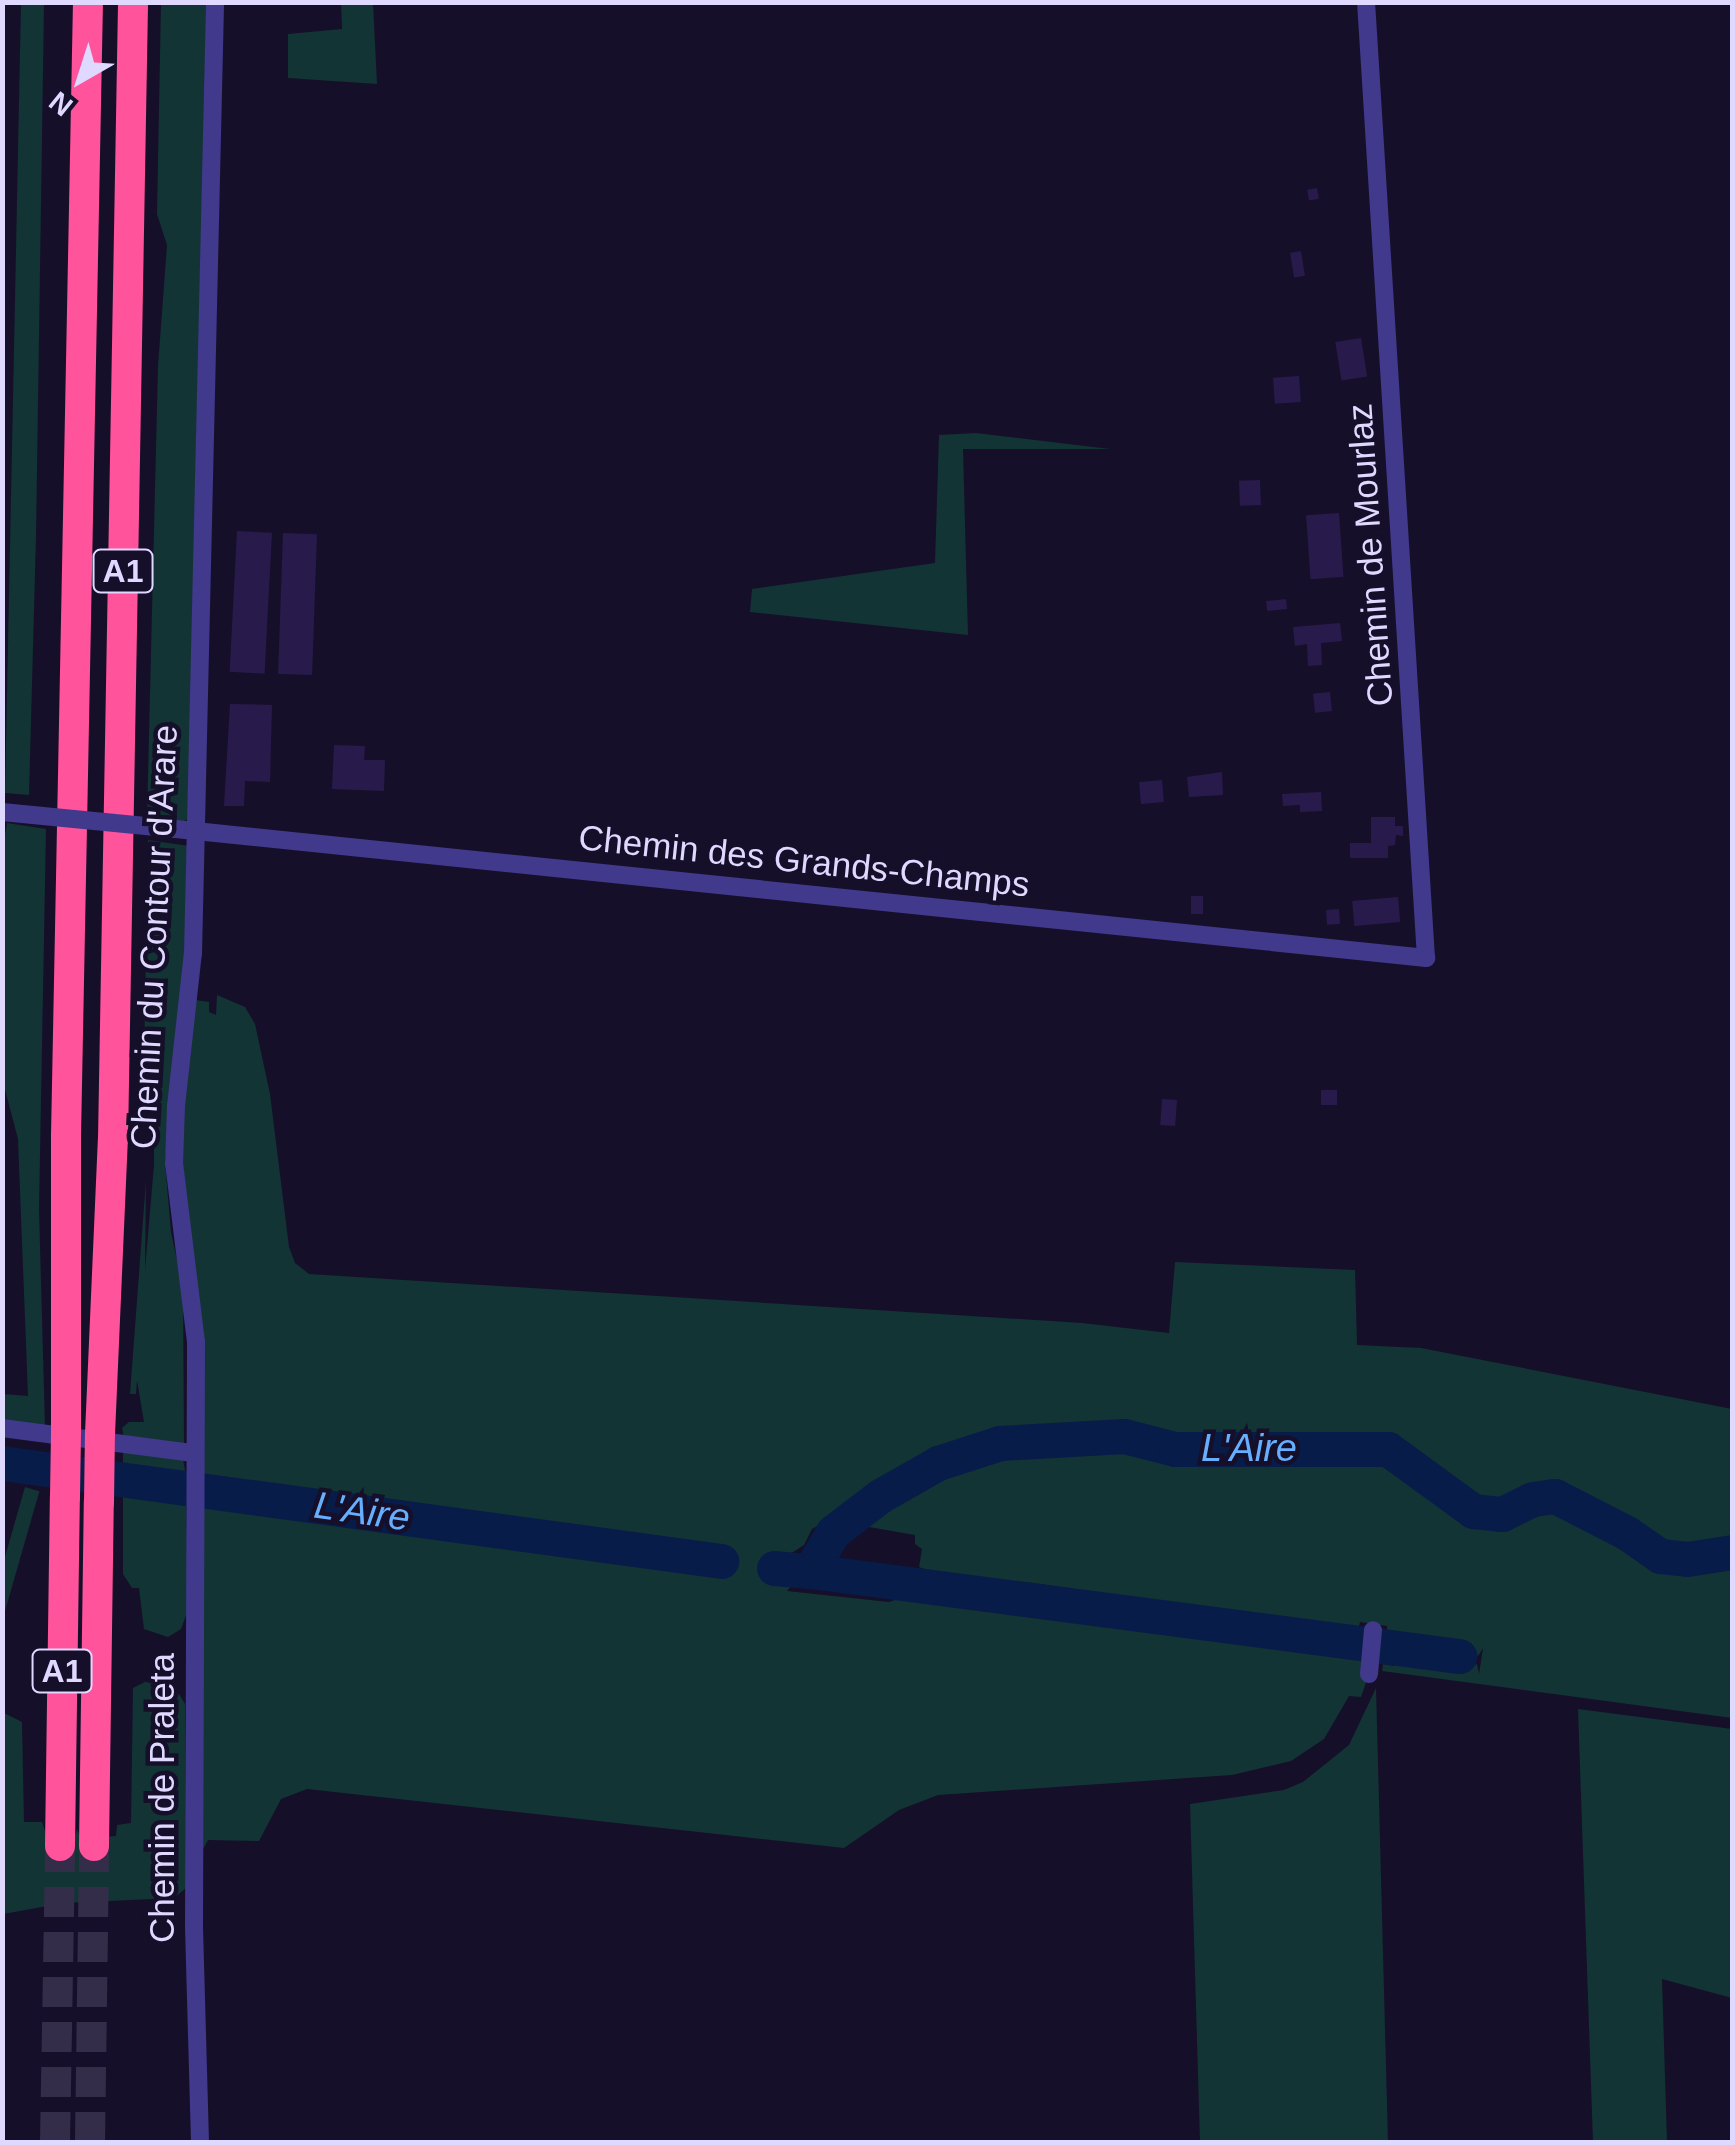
<!DOCTYPE html>
<html>
<head>
<meta charset="utf-8">
<style>
	body { margin:0 }
	#map { position:relative; width:1735px; height:2145px; overflow:hidden; background:#160f2a; font-family:Helvetica,sans-serif }
	div>[style] { position:absolute }
	[style*='--x'] { left:calc(var(--x)*1px); top:calc(var(--y)*1px); width:calc(var(--w)*1px); rotate:calc(var(--a)*1deg) }
	.green>* { inset:0; background:#123434; transform-origin:0 0 }
	.river>* { height:35px; margin:-17.5px; padding:0 17.5px; transform-origin:17.5px; border-radius:17.5px; background:#081c4a }
	.building>* { inset:0; background:#281b4c; transform-origin:0 0 }
	.motorway-tunnel>* { height:30px; margin-top:-15px; transform-origin:0; background:repeating-linear-gradient(90deg,#342d4a 0 30px,transparent 0 45px) }
	.minor>* { height:18px; margin:-9px; padding:0 9px; transform-origin:9px; border-radius:9px; background:#41398b }
	.motorway>* { height:30px; margin:-15px; padding:0 15px; transform-origin:15px; border-radius:15px; background:#ff539b }
	.minor-bridge>* { height:18px; margin:-9px; padding:0 9px; transform-origin:9px; border-radius:9px; background:#41398b }
	.motorway-bridge>* { height:30px; margin:-15px; padding:0 15px; transform-origin:15px; border-radius:15px; background:#ff539b }
	span { translate:-50% -50%; white-space:nowrap; text-align:center; line-height:1.15; -webkit-text-stroke:9px #160f2a; paint-order:stroke }
	.shield-label span { padding:2px 8px; background:#160f2a; border:2px solid; border-radius:8px; -webkit-text-stroke-width:0 }
	.shield-label { font-size:32px; color:#dfd8ff; font-weight:700 }
	.street-label { font-size:35px; color:#dfd8ff }
	.water-label { font-size:38px; color:#66afff; font-style:italic }
	.frame { position:absolute; inset:0; border:5px solid #dfd8ff; pointer-events:none }
	.north { position:absolute; left:30px; top:30px; width:100px; height:100px; -webkit-text-stroke:8px #160f2a; paint-order:stroke; rotate:219deg; font-size:28px; font-weight:700; line-height:40px; text-align:center; color:#dfd8ff }
	.north::after { content:''; display:block; margin:auto; width:35px; height:45px; background:#dfd8ff; clip-path:polygon(50% 0,100% 100%,50% 72%,0 100%) }
</style>
</head>
<body>
<div id="map">
	<div class="green">
		<div style="clip-path:polygon(44px 3px,36px 536px,29px 795px,5px 793px,21px 3px)"></div>
		<div style="clip-path:polygon(161px 3px,208px 3px,188px 819px,184px 821px,147px 817px,158px 366px,167px 245px,157px 214px)"></div>
		<div style="clip-path:polygon(341px 3px,373px 3px,377px 84px,288px 78px,288px 34px,342px 29px)"></div>
		<div style="clip-path:polygon(976px 433px,1110px 449px,963px 449px,968px 635px,750px 612px,752px 589px,935px 563px,939px 435px)"></div>
		<div style="clip-path:polygon(7px 823px,46px 829px,39px 1209px,45px 1427px,3px 1421px,2px 1394px,28px 1396px,18px 1139px,2px 1078px,2px 853px)"></div>
		<div style="clip-path:polygon(148px 840px,189px 846px,187px 926px,165px 1162px,171px 1232px,183px 1288px,184px 1444px,124px 1438px,122px 1428px,129px 1422px,144px 1422px,137px 1380px,143px 1300px,136px 1394px,130px 1394px,146px 1180px,145px 1270px,154px 1165px,154px 1130px,143px 1115px)"></div>
		<div style="clip-path:polygon(217px 995px,245px 1007px,255px 1024px,270px 1094px,289px 1247px,295px 1263px,309px 1274px,1082px 1323px,1169px 1333px,1175px 1262px,1355px 1270px,1357px 1345px,1421px 1348px,1732px 1409px,1732px 1718px,1382px 1671px,1383px 1664px,1394px 1666px,1395px 1659px,1462px 1669px,1477px 1664px,1479px 1674px,1483px 1648px,1478px 1656px,1464px 1647px,1398px 1640px,1399px 1632px,1387px 1631px,1387px 1626px,1360px 1622px,1358px 1631px,1033px 1583px,943px 1577px,919px 1567px,922px 1549px,915px 1544px,915px 1535px,829px 1520px,812px 1529px,804px 1545px,773px 1565px,791px 1586px,787px 1591px,889px 1602px,898px 1599px,1370px 1661px,1369px 1674px,1361px 1697px,1349px 1696px,1324px 1739px,1291px 1761px,1232px 1775px,938px 1795px,899px 1810px,844px 1848px,307px 1789px,281px 1799px,259px 1841px,208px 1840px,202px 1851px,196px 1342px,177px 1211px,188px 999px,209px 1002px,209px 1012px,216px 1015px)"></div>
		<div style="clip-path:polygon(123px 1451px,183px 1459px,186px 1476px,123px 1467px)"></div>
		<div style="left:25px;top:1487px;width:15px;height:164px;rotate:16deg"></div>
		<div style="clip-path:polygon(123px 1491px,186px 1500px,188px 1610px,181px 1629px,168px 1637px,144px 1629px,139px 1588px,132px 1588px,123px 1574px)"></div>
		<div style="clip-path:polygon(147px 1681px,179px 1694px,185px 1704px,186px 1888px,174px 1898px,64px 1903px,3px 1914px,2px 1712px,22px 1722px,24px 1822px,42px 1822px,49px 1843px,74px 1839px,77px 1829px,81px 1839px,116px 1836px,117px 1825px,131px 1823px,133px 1688px)"></div>
		<div style="clip-path:polygon(1376px 1688px,1388px 2142px,1200px 2142px,1190px 1804px,1284px 1790px,1303px 1782px,1349px 1745px)"></div>
		<div style="clip-path:polygon(1578px 1709px,1732px 1729px,1732px 1998px,1662px 1979px,1667px 2142px,1593px 2142px)"></div>
	</div>
	<div class="river">
		<div style="--x:2;--y:1463;--w:726;--a:7.76"></div>
		<div style="--x:774;--y:1568;--w:36;--a:5"></div>
		<div style="--x:810;--y:1571;--w:45;--a:-59.5"></div>
		<div style="--x:833;--y:1532;--w:59;--a:-37.5"></div>
		<div style="--x:880;--y:1496;--w:67;--a:-29.6"></div>
		<div style="--x:938;--y:1463;--w:65;--a:-17.9"></div>
		<div style="--x:1000;--y:1443;--w:124;--a:-3.2"></div>
		<div style="--x:1124;--y:1436;--w:53;--a:14.3"></div>
		<div style="--x:1175;--y:1449;--w:213;--a:0"></div>
		<div style="--x:1388;--y:1449;--w:105;--a:36.1"></div>
		<div style="--x:1473;--y:1511;--w:29;--a:6"></div>
		<div style="--x:1502;--y:1514;--w:34;--a:-26"></div>
		<div style="--x:1533;--y:1499;--w:22;--a:-8"></div>
		<div style="--x:1555;--y:1496;--w:81;--a:27.2"></div>
		<div style="--x:1627;--y:1533;--w:40;--a:34.9"></div>
		<div style="--x:1660;--y:1556;--w:27;--a:6"></div>
		<div style="--x:1687;--y:1559;--w:46;--a:-8.8"></div>
		<div style="--x:810;--y:1571;--w:655;--a:7.46"></div>
	</div>
	<div class="building">
		<div style="left:1317px;top:188px;width:11px;height:10px;rotate:80deg"></div>
		<div style="left:1301px;top:251px;width:25px;height:11px;rotate:81deg"></div>
		<div style="left:1361px;top:338px;width:39px;height:26px;rotate:81deg"></div>
		<div style="left:1299px;top:376px;width:26px;height:26px;rotate:86deg"></div>
		<div style="left:1260px;top:480px;width:25px;height:21px;rotate:88deg"></div>
		<div style="left:1339px;top:513px;width:64px;height:33px;rotate:86deg"></div>
		<div style="left:237px;top:531px;width:35px;height:141px;rotate:3deg"></div>
		<div style="left:283px;top:533px;width:34px;height:141px;rotate:2deg"></div>
		<div style="left:1286px;top:599px;width:10px;height:20px;rotate:84deg"></div>
		<div style="clip-path:polygon(1340px 623px,1342px 641px,1321px 643px,1322px 665px,1308px 666px,1307px 644px,1295px 646px,1293px 627px)"></div>
		<div style="left:1330px;top:692px;width:19px;height:17px;rotate:84deg"></div>
		<div style="clip-path:polygon(230px 704px,272px 705px,270px 782px,245px 781px,244px 806px,224px 806px)"></div>
		<div style="clip-path:polygon(334px 745px,365px 746px,364px 760px,385px 760px,384px 791px,332px 789px)"></div>
		<div style="clip-path:polygon(1222px 772px,1223px 795px,1189px 797px,1187px 777px)"></div>
		<div style="left:1162px;top:780px;width:22px;height:23px;rotate:85deg"></div>
		<div style="clip-path:polygon(1321px 792px,1322px 811px,1300px 812px,1300px 805px,1283px 806px,1282px 794px)"></div>
		<div style="clip-path:polygon(1371px 817px,1395px 817px,1395px 826px,1403px 826px,1403px 836px,1396px 835px,1395px 845px,1388px 846px,1388px 858px,1350px 858px,1350px 843px,1371px 843px)"></div>
		<div style="left:1191px;top:896px;width:12px;height:18px"></div>
		<div style="left:1398px;top:897px;width:25px;height:46px;rotate:85deg"></div>
		<div style="left:1339px;top:909px;width:15px;height:13px;rotate:86deg"></div>
		<div style="left:1321px;top:1090px;width:16px;height:15px"></div>
		<div style="left:1162px;top:1099px;width:15px;height:26px;rotate:4deg"></div>
	</div>
	<div class="motorway-tunnel">
		<div style="--x:55;--y:2142;--w:296;--a:-89"></div>
		<div style="--x:90;--y:2142;--w:296;--a:-89.2"></div>
	</div>
	<div class="minor">
		<div style="--x:176;--y:829;--w:1257;--a:5.89"></div>
		<div style="--x:1426;--y:958;--w:958;--a:-93.59"></div>
		<div style="--x:2;--y:1428;--w:193;--a:7.5"></div>
		<div style="--x:1369;--y:1674;--w:44;--a:-84.8"></div>
		<div style="--x:200;--y:2142;--w:216;--a:-91.6"></div>
		<div style="--x:194;--y:1926;--w:584;--a:-89.8"></div>
		<div style="--x:196;--y:1342;--w:179;--a:-97"></div>
		<div style="--x:174;--y:1164;--w:58;--a:-88"></div>
		<div style="--x:176;--y:1106;--w:154;--a:-83.7"></div>
		<div style="--x:193;--y:953;--w:951;--a:-88.67"></div>
	</div>
	<div class="motorway">
		<div style="--x:66;--y:1431;--w:295;--a:-90"></div>
		<div style="--x:66;--y:1136;--w:1134;--a:-88.89"></div>
		<div style="--x:100;--y:1434;--w:295;--a:-87.5"></div>
		<div style="--x:113;--y:1139;--w:1137;--a:-88.99"></div>
		<div style="--x:60;--y:1846;--w:349;--a:-89.2"></div>
		<div style="--x:94;--y:1846;--w:344;--a:-89.2"></div>
	</div>
	<div class="minor-bridge">
		<div style="--x:2;--y:812;--w:175;--a:5.6"></div>
	</div>
	<div class="motorway-bridge">
		<div style="--x:65;--y:1497;--w:66;--a:-89.1"></div>
		<div style="--x:99;--y:1502;--w:68;--a:-89.2"></div>
	</div>
	<div class="shield-label">
		<span style="left:123px;top:571px">A1</span>
		<span style="left:62px;top:1671px">A1</span>
	</div>
	<div class="street-label">
		<span style="left:1370px;top:555px;rotate:-94deg">Chemin de Mourlaz</span>
		<span style="left:804px;top:861px;rotate:6deg">Chemin des Grands-Champs</span>
		<span style="left:154px;top:937px;rotate:-87deg">Chemin du Contour d'Arare</span>
		<span style="left:162px;top:1798px;rotate:-90deg">Chemin de Praleta</span>
	</div>
	<div class="water-label">
		<span style="left:1249px;top:1449px">L'Aire</span>
		<span style="left:362px;top:1512px;rotate:8deg">L'Aire</span>
	</div>
	<div class="frame"></div>
	<div class="north">N</div>
</div>
</body>
</html>
